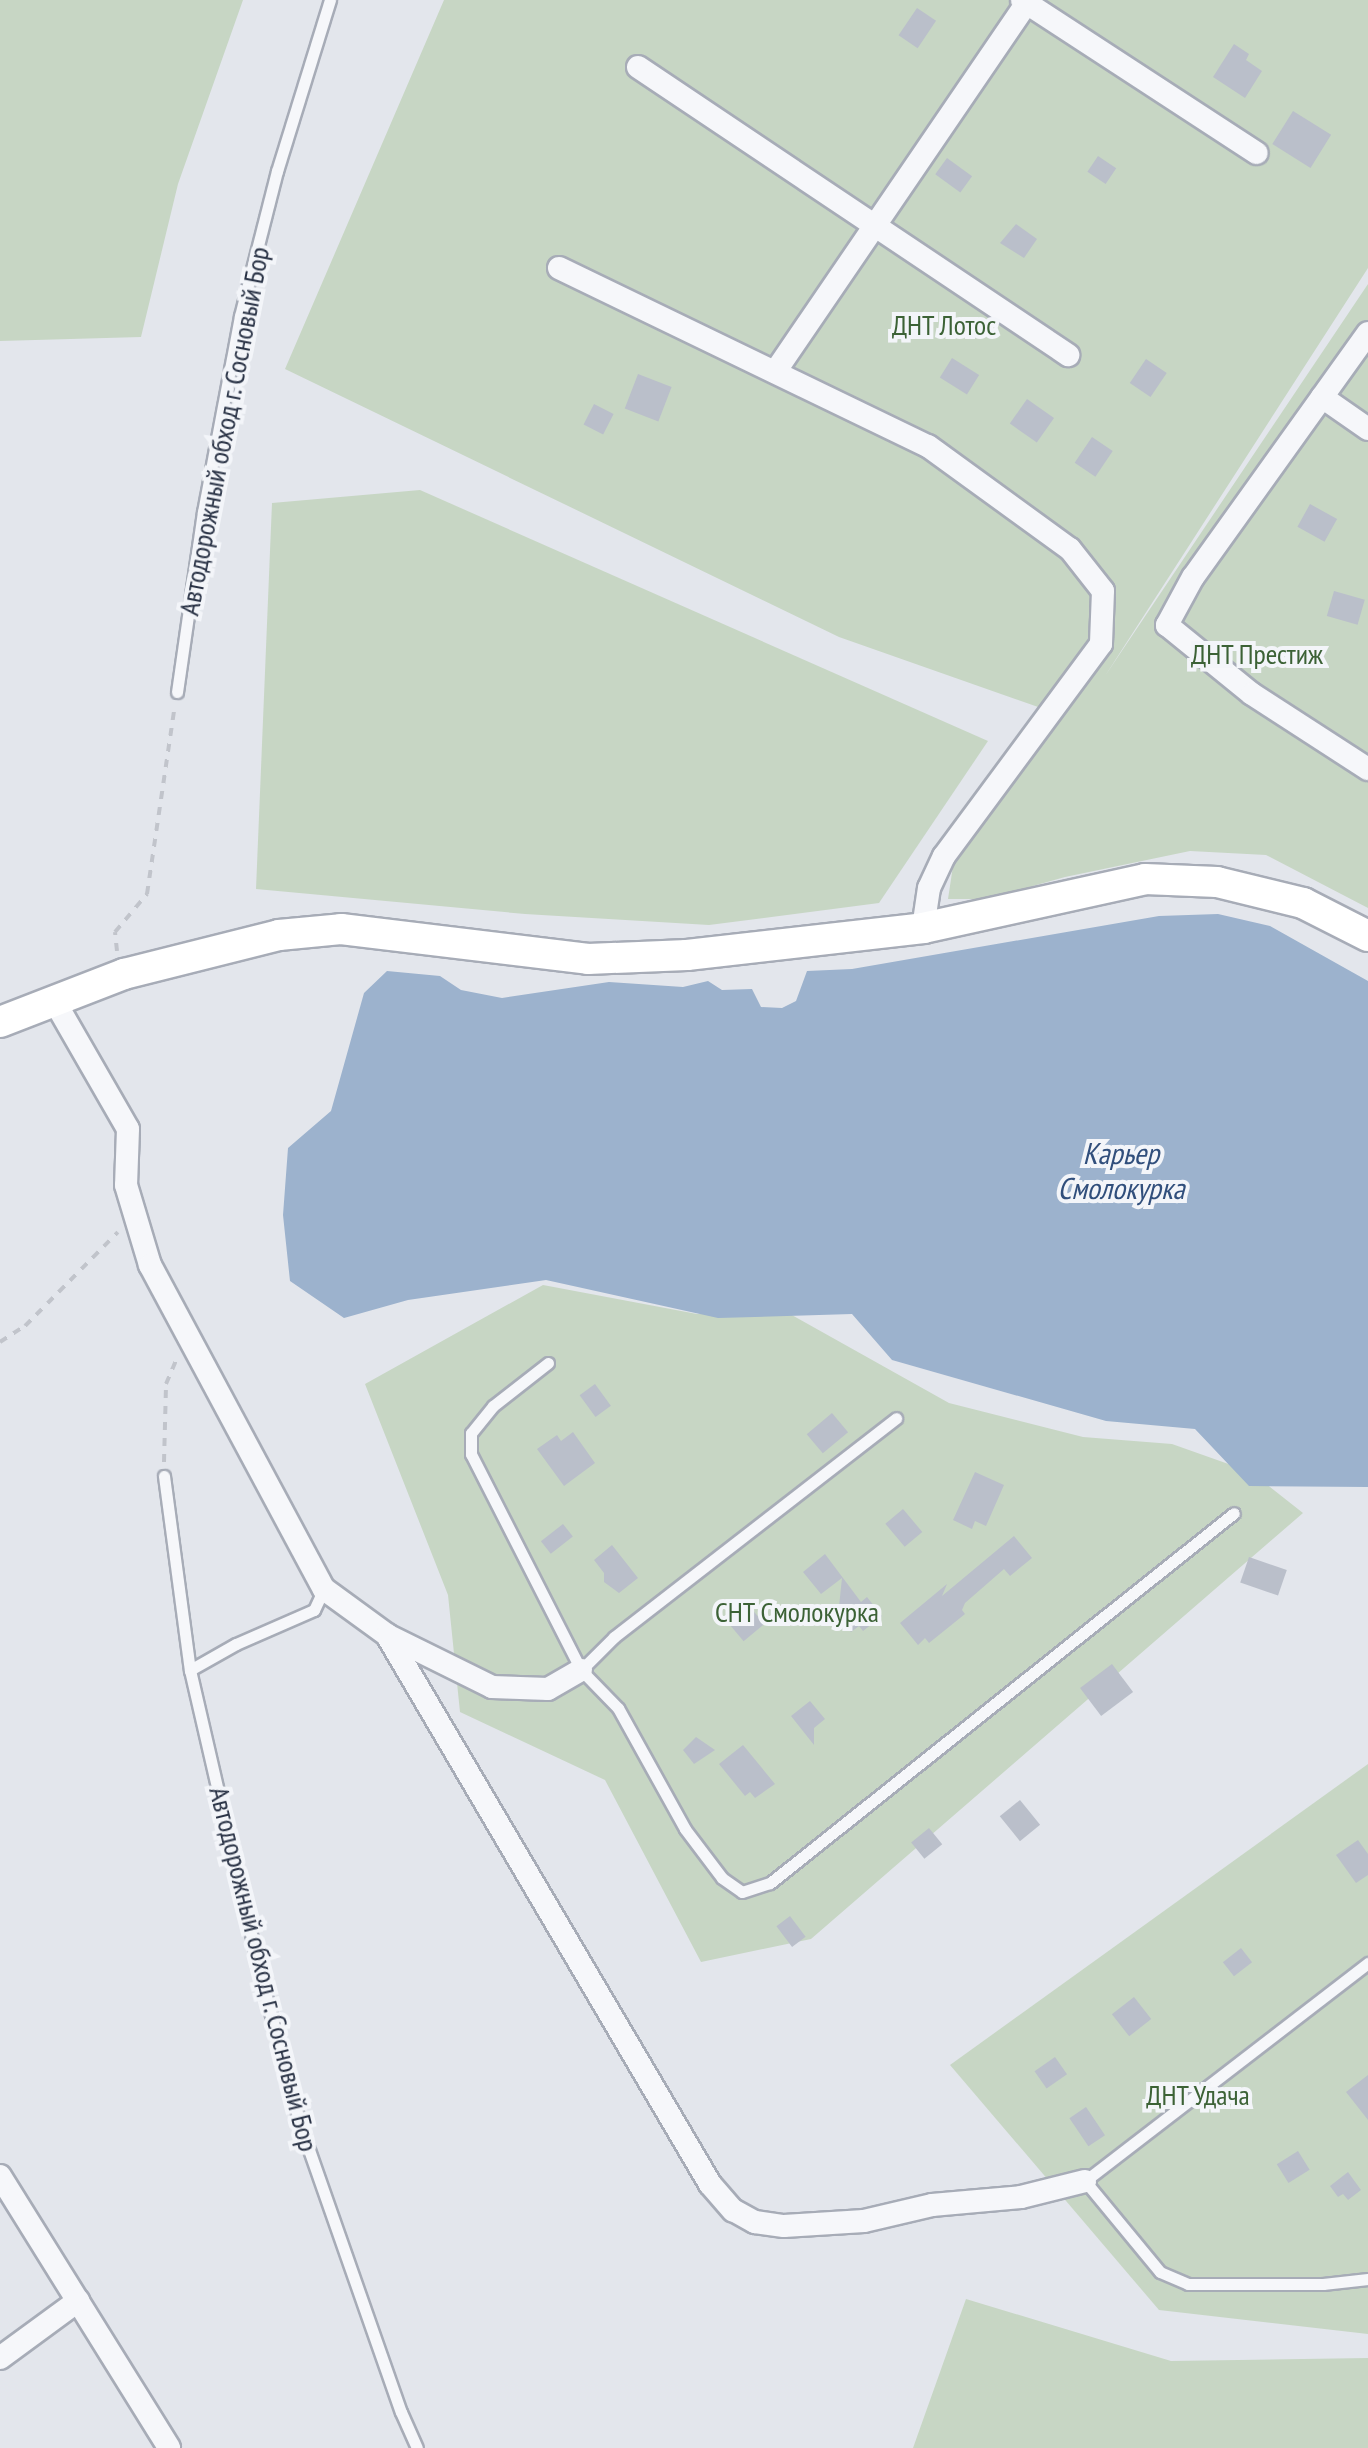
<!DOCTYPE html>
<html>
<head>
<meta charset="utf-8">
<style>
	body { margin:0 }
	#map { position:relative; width:1368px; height:2448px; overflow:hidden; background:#e3e6ec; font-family:"PT Sans Narrow",sans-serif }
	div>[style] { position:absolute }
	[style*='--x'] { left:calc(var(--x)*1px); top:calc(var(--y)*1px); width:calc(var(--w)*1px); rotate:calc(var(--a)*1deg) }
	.green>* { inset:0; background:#c7d6c4 }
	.water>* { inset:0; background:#9cb2cd }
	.building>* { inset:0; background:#babfca; transform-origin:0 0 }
	.path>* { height:4px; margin-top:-2px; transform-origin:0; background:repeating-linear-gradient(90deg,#c1c4cb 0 8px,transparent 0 16px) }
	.roads { filter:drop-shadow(2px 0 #a7acb7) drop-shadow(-2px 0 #a7acb7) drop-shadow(0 2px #a7acb7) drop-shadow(0 -2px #a7acb7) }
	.lane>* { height:11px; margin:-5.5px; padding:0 5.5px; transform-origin:5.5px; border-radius:5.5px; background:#f6f7fa }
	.street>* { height:22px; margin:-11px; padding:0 11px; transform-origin:11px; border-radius:11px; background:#f6f7fa }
	.secondary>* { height:30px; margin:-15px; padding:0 15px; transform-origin:15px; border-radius:15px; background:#fff }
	span { translate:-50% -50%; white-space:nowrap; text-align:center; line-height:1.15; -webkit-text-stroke:8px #f3f5f9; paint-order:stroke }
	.park-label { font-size:28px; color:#3c6236 }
	.street-label { font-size:28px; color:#293245 }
	.water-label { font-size:30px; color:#314f7c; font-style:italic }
</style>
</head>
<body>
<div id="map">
	<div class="green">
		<div style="clip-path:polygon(0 0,243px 0,178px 184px,141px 337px,0 341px)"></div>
		<div style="clip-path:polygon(444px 0,1368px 0,1368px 268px,1105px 676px,1368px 284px,1368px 908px,1266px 855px,1190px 851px,1065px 877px,986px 899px,948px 899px,956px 846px,1061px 715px,839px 637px,285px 369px)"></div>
		<div style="clip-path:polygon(420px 490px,988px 741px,879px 903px,709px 925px,525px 914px,256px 889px,272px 503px)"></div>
		<div style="clip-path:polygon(543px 1285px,697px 1314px,790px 1314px,949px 1403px,1083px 1437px,1172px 1444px,1251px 1472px,1303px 1513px,811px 1939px,701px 1962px,605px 1780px,460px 1712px,448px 1595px,365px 1384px)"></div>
		<div style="clip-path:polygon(1368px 1764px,1368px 2334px,1159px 2310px,950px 2065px)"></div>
		<div style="clip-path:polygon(966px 2299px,1171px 2361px,1368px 2358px,1368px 2448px,913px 2448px)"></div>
	</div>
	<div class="water">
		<div style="clip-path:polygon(1218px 914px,1270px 926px,1368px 981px,1368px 1487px,1249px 1486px,1195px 1429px,1106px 1421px,892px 1360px,852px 1314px,718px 1318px,546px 1280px,408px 1300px,344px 1318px,290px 1281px,283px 1215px,288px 1148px,331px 1111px,364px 993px,387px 971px,440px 976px,461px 990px,502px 998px,609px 982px,683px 987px,708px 981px,722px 990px,752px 989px,761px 1007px,782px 1008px,796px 1001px,807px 971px,852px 969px,1159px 916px)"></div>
	</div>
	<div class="building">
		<div style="left:917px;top:8px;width:23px;height:33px;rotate:34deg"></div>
		<div style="clip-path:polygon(1234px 44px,1249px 54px,1246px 60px,1262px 71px,1245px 98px,1213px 77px)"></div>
		<div style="left:1293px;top:111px;width:45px;height:39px;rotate:32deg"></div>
		<div style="left:1098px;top:156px;width:22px;height:19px;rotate:34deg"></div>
		<div style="left:947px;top:158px;width:31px;height:20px;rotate:36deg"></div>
		<div style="clip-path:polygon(1016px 224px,1037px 239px,1024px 258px,1000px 243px)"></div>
		<div style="left:952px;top:358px;width:32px;height:23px;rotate:32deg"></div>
		<div style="left:1146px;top:359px;width:25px;height:29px;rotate:34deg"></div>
		<div style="left:638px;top:374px;width:36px;height:37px;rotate:21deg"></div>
		<div style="left:1027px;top:399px;width:33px;height:30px;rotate:35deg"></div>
		<div style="left:594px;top:404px;width:22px;height:23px;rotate:27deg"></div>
		<div style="left:1092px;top:437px;width:25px;height:31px;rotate:34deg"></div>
		<div style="left:1310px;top:504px;width:31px;height:26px;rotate:29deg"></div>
		<div style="left:1334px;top:591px;width:32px;height:26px;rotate:16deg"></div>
		<div style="left:595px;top:1384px;width:27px;height:19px;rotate:54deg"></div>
		<div style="left:832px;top:1413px;width:25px;height:33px;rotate:50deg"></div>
		<div style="clip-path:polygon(573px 1432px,595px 1463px,564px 1486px,537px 1449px,557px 1435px,561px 1441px)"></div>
		<div style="clip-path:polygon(975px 1472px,1004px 1485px,986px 1526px,975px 1521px,972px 1529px,953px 1520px)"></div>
		<div style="left:903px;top:1509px;width:30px;height:23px;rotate:50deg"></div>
		<div style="left:563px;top:1524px;width:16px;height:28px;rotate:52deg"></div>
		<div style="clip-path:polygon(1014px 1536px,1032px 1558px,1010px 1576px,1004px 1569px,965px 1603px,962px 1610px,965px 1614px,929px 1643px,925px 1638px,918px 1645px,900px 1623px,947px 1584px,942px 1596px)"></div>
		<div style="clip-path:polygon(612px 1545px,638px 1578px,619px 1593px,604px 1582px,604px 1573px,594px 1560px)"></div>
		<div style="clip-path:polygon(825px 1554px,861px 1602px,867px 1597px,882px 1616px,863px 1631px,859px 1626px,851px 1632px,838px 1616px,842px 1578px,821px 1594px,803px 1572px)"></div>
		<div style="left:1249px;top:1557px;width:40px;height:27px;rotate:19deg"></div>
		<div style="left:745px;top:1601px;width:30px;height:27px;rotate:50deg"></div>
		<div style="left:1112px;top:1664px;width:35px;height:40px;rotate:53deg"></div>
		<div style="clip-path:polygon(810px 1701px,825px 1719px,814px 1728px,814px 1745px,791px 1716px)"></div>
		<div style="clip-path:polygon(696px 1737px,715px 1750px,694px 1764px,683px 1750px)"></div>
		<div style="clip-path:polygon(743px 1745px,775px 1784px,755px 1798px,750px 1792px,745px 1796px,719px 1764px)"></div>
		<div style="left:1020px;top:1800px;width:32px;height:26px;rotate:51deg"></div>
		<div style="left:929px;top:1828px;width:21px;height:23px;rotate:51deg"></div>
		<div style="clip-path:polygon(1358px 1840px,1368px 1854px,1368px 1875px,1356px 1883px,1336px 1855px)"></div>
		<div style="left:790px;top:1916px;width:26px;height:17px;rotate:53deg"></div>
		<div style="left:1241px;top:1948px;width:18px;height:23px;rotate:52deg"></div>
		<div style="left:1134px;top:1997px;width:28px;height:28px;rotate:52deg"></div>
		<div style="left:1055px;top:2057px;width:21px;height:25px;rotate:55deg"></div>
		<div style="clip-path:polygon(1368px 2075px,1368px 2120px,1346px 2092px)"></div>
		<div style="left:1086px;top:2107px;width:34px;height:20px;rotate:56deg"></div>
		<div style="left:1298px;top:2151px;width:22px;height:25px;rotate:58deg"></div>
		<div style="clip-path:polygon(1348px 2172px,1361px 2190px,1348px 2200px,1343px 2194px,1338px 2197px,1330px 2186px)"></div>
	</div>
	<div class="path">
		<div style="--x:117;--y:951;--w:19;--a:-96"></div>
		<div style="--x:115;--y:932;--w:50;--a:-49.9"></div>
		<div style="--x:147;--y:894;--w:191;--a:-81.6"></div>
		<div style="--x:0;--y:1342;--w:30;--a:-33"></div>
		<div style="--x:25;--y:1326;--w:132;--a:-45.3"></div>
		<div style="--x:164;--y:1462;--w:78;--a:-88.5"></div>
		<div style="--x:166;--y:1384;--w:28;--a:-67"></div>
	</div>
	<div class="roads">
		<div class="lane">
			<div style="--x:177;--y:692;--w:182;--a:-81.8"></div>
			<div style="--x:203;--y:512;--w:199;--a:-79.3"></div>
			<div style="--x:240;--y:316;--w:150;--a:-75.7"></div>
			<div style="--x:277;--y:171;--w:179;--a:-72.8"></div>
			<div style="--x:548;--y:1363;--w:70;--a:142"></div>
			<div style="--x:493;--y:1406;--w:35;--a:129"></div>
			<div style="--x:471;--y:1433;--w:21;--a:90"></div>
			<div style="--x:471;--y:1454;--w:242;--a:63"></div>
			<div style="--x:581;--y:1670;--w:53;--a:45.8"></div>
			<div style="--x:618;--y:1708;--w:138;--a:61"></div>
			<div style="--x:685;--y:1829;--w:61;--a:52.9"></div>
			<div style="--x:722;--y:1878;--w:24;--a:35"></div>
			<div style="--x:742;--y:1892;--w:29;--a:-18"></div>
			<div style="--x:770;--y:1883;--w:593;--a:-38.57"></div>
			<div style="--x:164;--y:1476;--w:196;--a:82.4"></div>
			<div style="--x:190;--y:1670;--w:308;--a:77"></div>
			<div style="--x:259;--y:1970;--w:159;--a:75.1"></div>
			<div style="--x:300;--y:2124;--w:305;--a:70.7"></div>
			<div style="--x:401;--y:2412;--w:39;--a:66"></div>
			<div style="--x:190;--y:1670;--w:53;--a:-29.5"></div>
			<div style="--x:236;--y:1644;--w:85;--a:-23.6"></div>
			<div style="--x:314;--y:1610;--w:23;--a:-65"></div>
			<div style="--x:581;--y:1670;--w:47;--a:-45"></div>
			<div style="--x:614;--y:1637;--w:357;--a:-37.8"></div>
			<div style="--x:1368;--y:1963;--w:357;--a:142.4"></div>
			<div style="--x:1085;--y:2181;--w:118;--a:50.5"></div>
			<div style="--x:1160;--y:2272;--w:30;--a:23"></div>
			<div style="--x:1188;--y:2284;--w:135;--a:0"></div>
			<div style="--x:1323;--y:2284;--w:45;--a:-6.3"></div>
		</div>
		<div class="street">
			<div style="--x:1022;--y:0;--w:280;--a:33.1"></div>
			<div style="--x:638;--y:67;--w:518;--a:33.81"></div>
			<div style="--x:559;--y:268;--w:410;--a:25.8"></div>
			<div style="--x:928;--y:446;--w:175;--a:36"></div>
			<div style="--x:1070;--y:549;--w:53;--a:51.8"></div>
			<div style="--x:1103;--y:591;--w:53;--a:92.2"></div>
			<div style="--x:1101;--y:644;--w:264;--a:126.5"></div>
			<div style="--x:944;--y:856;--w:35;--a:115"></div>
			<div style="--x:929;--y:888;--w:40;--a:98.5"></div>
			<div style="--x:1368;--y:333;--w:300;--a:125.6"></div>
			<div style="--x:1193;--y:577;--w:55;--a:118.4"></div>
			<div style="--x:1167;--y:625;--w:109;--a:39.1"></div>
			<div style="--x:1252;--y:694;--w:138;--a:32.9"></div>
			<div style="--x:775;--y:372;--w:450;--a:-55.7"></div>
			<div style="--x:1322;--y:397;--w:56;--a:34.8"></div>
			<div style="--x:55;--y:1002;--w:146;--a:60.1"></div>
			<div style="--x:128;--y:1129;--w:56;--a:92"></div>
			<div style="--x:126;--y:1185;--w:84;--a:73.3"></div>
			<div style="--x:150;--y:1265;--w:368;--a:61.8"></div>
			<div style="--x:324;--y:1589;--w:78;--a:36.1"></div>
			<div style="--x:387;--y:1635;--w:117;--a:26.3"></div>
			<div style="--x:492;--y:1687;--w:56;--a:2"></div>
			<div style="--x:548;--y:1689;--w:38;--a:-30"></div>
			<div style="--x:387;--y:1635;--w:637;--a:59.53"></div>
			<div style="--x:710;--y:2184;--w:35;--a:49"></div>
			<div style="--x:733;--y:2210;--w:25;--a:29"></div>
			<div style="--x:755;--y:2222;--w:29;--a:8"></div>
			<div style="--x:784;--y:2226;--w:80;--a:-3.6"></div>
			<div style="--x:864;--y:2221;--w:70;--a:-13.2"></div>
			<div style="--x:932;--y:2205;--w:89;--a:-5.1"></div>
			<div style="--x:1021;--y:2197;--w:66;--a:-14"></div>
			<div style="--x:0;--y:2176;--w:320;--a:58.1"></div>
			<div style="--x:0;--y:2358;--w:97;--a:-36.2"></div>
		</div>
		<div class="secondary">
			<div style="--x:0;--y:1022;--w:133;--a:-21.2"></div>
			<div style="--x:124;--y:974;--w:160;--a:-14.1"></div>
			<div style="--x:279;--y:935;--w:62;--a:-5.5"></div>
			<div style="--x:341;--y:929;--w:249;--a:6.9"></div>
			<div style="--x:588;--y:959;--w:99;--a:-2.3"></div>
			<div style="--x:687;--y:955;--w:238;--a:-6.5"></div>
			<div style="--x:923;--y:928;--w:227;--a:-12.4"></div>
			<div style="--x:1145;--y:879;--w:72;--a:2.4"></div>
			<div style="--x:1217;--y:882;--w:89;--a:13.7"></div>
			<div style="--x:1303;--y:903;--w:73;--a:26.9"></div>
		</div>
	</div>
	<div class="park-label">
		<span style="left:944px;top:325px">ДНТ Лотос</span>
		<span style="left:1257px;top:654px">ДНТ Престиж</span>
		<span style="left:797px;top:1612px">СНТ Смолокурка</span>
		<span style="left:1198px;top:2095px">ДНТ Удача</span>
	</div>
	<div class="street-label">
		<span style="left:224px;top:431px;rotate:-79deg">Автодорожный обход г. Сосновый Бор</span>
		<span style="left:264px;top:1969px;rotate:76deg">Автодорожный обход г. Сосновый Бор</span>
	</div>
	<div class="water-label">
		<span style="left:1121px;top:1170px">Карьер<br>Смолокурка</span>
	</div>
</div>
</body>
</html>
